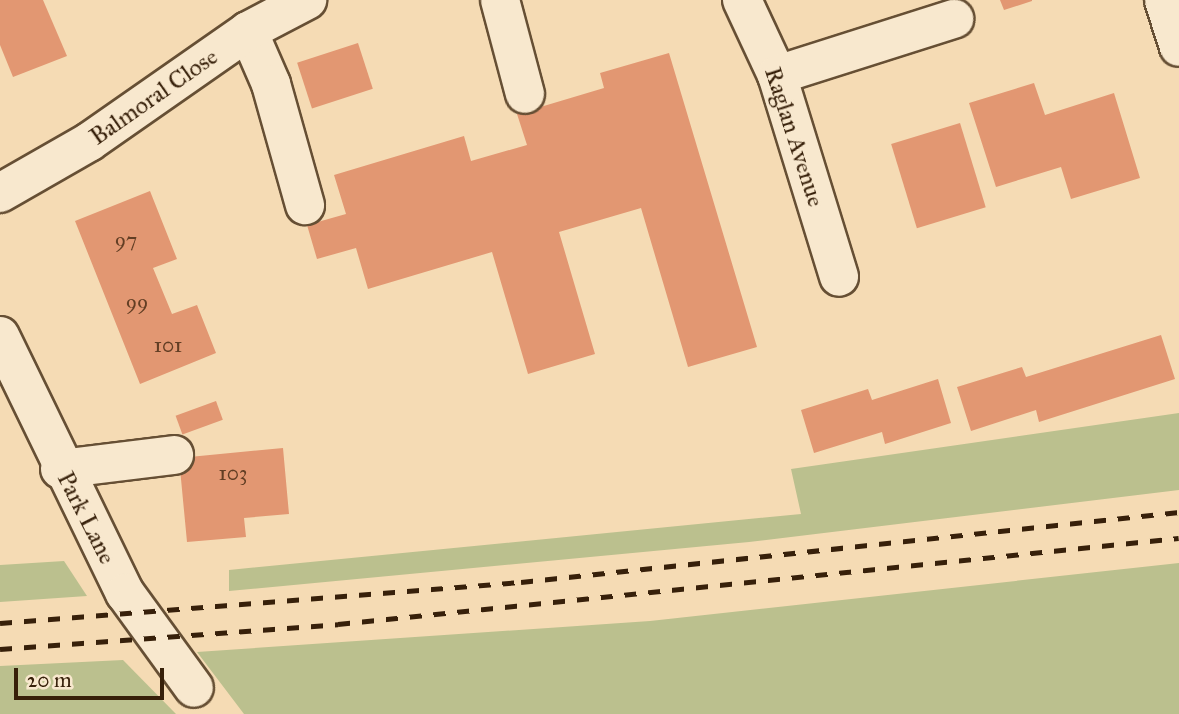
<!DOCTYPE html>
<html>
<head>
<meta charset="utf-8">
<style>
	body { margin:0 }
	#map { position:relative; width:1179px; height:714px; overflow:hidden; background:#f5dbb4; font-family:"IM FELL Great Primer",serif }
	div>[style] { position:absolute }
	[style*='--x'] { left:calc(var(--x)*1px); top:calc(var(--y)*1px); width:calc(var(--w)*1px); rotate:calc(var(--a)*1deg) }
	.green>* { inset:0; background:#bbc08e }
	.building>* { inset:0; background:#e29772; transform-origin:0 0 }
	.roads { filter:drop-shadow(2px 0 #664f34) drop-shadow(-2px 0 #664f34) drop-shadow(0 2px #664f34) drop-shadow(0 -2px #664f34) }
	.minor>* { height:38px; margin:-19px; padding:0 19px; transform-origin:19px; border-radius:19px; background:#f8e8ce }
	.rail>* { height:5px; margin-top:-2.5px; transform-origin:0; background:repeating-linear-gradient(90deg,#37200a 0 12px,transparent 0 24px) }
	span { translate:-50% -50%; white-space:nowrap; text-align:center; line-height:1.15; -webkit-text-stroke:5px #f8e8ce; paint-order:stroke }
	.number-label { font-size:21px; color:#623e24 }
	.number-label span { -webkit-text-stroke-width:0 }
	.street-label { font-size:24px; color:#37200a }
	.scale { position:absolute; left:14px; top:668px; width:150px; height:32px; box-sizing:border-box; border:4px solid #37200a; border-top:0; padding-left:9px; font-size:21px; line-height:24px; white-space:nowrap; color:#37200a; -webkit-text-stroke:5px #f8e8ce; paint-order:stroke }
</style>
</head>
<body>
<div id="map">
	<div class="green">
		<div style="clip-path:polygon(1179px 413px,1179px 490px,749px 542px,229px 591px,229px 570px,801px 514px,791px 469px)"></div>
		<div style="clip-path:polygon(64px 561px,87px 596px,0 602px,0 565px)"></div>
		<div style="clip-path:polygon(1179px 563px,1179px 714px,244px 714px,197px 652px,650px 621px)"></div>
		<div style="clip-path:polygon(123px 660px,176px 714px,0 714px,0 666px)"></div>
	</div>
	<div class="building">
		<div style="clip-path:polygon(0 0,43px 0,67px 56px,13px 77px,0 45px)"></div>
		<div style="clip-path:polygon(1000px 0,1032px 0,1032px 1px,1004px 10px)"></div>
		<div style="left:358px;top:43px;width:48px;height:64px;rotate:72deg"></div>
		<div style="clip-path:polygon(669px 53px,757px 347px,688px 367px,641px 208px,559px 232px,595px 354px,528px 374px,492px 252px,368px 289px,356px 248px,317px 259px,307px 225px,346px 214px,334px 175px,464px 136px,471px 161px,527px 145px,517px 114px,604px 88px,600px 73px)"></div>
		<div style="clip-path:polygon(1034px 83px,1045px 115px,1114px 93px,1140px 178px,1071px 199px,1061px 167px,996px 187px,969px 103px)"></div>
		<div style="left:960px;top:123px;width:88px;height:72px;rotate:73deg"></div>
		<div style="clip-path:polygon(150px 191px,177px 259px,153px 268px,172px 314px,197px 305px,216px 353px,140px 384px,75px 221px)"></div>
		<div style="clip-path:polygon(1161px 335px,1175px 379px,1039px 422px,1036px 410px,971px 431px,957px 387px,1022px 367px,1026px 377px)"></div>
		<div style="clip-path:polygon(938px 379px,951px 423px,885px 444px,882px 432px,814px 453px,801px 410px,868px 389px,872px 400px)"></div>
		<div style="left:216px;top:401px;width:20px;height:43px;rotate:70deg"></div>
		<div style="clip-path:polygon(283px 448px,289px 514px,244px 518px,246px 537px,187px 542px,179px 458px)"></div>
	</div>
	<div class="roads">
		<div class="minor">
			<div style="--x:500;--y:0;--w:97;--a:75.1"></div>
			<div style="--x:742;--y:0;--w:83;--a:65"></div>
			<div style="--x:777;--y:75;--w:211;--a:72.9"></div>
			<div style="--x:1164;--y:0;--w:49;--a:72.3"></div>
			<div style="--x:248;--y:31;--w:58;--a:66.5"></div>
			<div style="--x:271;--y:84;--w:126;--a:74.3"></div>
			<div style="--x:777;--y:75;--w:186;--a:-17.6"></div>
			<div style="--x:0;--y:193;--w:103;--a:-29.8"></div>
			<div style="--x:89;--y:142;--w:194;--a:-34.9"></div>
			<div style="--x:248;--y:31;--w:67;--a:-27.7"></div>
			<div style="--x:0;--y:336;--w:286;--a:64.1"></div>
			<div style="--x:125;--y:593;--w:117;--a:54"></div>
			<div style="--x:60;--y:469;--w:115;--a:-7"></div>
		</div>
	</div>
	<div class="rail">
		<div style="--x:0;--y:623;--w:523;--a:-4.5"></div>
		<div style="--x:521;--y:582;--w:662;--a:-6.07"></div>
		<div style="--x:0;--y:649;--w:339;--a:-4.2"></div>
		<div style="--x:338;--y:624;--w:845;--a:-5.84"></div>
	</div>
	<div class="number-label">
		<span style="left:126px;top:240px">97</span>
		<span style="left:137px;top:302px">99</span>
		<span style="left:168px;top:345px">101</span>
		<span style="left:233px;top:473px">103</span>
	</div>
	<div class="street-label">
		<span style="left:154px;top:97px;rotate:-35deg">Balmoral Close</span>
		<span style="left:794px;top:137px;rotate:72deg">Raglan Avenue</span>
		<span style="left:86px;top:518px;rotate:63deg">Park Lane</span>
	</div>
	<div class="scale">20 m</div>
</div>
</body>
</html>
